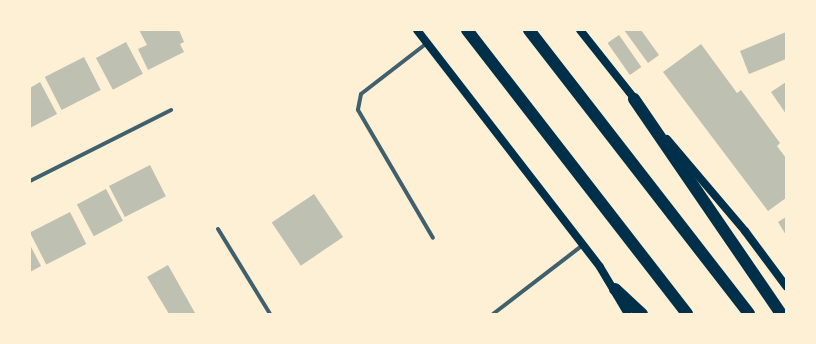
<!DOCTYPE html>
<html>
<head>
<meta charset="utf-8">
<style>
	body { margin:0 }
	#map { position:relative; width:816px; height:344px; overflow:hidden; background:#fdf0d5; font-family:"Public Sans",sans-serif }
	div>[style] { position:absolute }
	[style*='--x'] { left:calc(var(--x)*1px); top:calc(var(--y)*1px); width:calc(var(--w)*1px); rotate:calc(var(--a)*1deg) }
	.building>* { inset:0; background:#bec0b2; transform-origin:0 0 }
	.minor>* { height:4px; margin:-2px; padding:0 2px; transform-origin:2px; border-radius:2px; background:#3f606c }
	.secondary>* { height:8px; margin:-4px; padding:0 4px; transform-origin:4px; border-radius:4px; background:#003049 }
	.motorway>* { height:12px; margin:-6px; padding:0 6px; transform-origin:6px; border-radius:6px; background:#003049 }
	span { translate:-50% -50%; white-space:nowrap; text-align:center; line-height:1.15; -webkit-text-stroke:4px #fdf0d5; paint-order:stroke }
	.frame { position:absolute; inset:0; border:31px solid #fdf0d5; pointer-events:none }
</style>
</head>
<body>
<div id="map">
	<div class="building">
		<div style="clip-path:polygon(139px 30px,179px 30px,184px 42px,180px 44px,184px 52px,148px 70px,138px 49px,147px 45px)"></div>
		<div style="clip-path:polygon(624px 30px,641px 30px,659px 55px,648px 63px)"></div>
		<div style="clip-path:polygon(786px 32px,786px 59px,749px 74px,740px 51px)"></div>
		<div style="left:619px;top:35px;width:39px;height:14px;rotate:55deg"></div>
		<div style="left:126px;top:42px;width:36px;height:34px;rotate:62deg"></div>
		<div style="clip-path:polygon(701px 44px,737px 93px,741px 90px,780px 143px,777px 146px,786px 158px,786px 198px,768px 211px,663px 72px)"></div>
		<div style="left:84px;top:57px;width:37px;height:44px;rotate:63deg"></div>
		<div style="clip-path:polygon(40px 82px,57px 114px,30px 128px,30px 88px)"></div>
		<div style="clip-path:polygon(786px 82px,786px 114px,771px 92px)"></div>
		<div style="left:150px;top:165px;width:35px;height:46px;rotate:63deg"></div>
		<div style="left:106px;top:189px;width:36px;height:33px;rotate:62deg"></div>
		<div style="left:314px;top:194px;width:52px;height:51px;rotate:56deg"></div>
		<div style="left:70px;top:212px;width:36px;height:45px;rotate:63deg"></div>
		<div style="clip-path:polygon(786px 217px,786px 235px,778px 222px)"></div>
		<div style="clip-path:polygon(30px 245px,41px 266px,30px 272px)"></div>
		<div style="clip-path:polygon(168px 265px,195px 313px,193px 314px,169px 314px,147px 277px)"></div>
	</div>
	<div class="minor">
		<div style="--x:427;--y:43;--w:83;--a:142.3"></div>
		<div style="--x:361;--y:94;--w:16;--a:101"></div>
		<div style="--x:358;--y:110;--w:148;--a:59.6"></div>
		<div style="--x:30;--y:181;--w:158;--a:-26.7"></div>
		<div style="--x:218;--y:229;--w:100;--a:58.5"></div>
		<div style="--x:493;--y:314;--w:113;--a:-37.5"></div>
	</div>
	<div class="secondary">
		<div style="--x:417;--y:30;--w:299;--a:52.3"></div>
		<div style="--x:600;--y:267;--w:55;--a:59.2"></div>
		<div style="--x:580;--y:30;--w:92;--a:51.6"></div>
		<div style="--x:667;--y:139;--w:121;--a:49.7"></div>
		<div style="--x:745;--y:231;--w:69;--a:53.3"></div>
	</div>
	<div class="motorway">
		<div style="--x:467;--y:30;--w:359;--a:52.2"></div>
		<div style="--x:529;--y:30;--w:359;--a:52.2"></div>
		<div style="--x:634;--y:99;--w:260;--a:55.6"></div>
		<div style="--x:615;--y:289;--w:37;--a:43"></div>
	</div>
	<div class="frame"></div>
</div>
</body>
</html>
